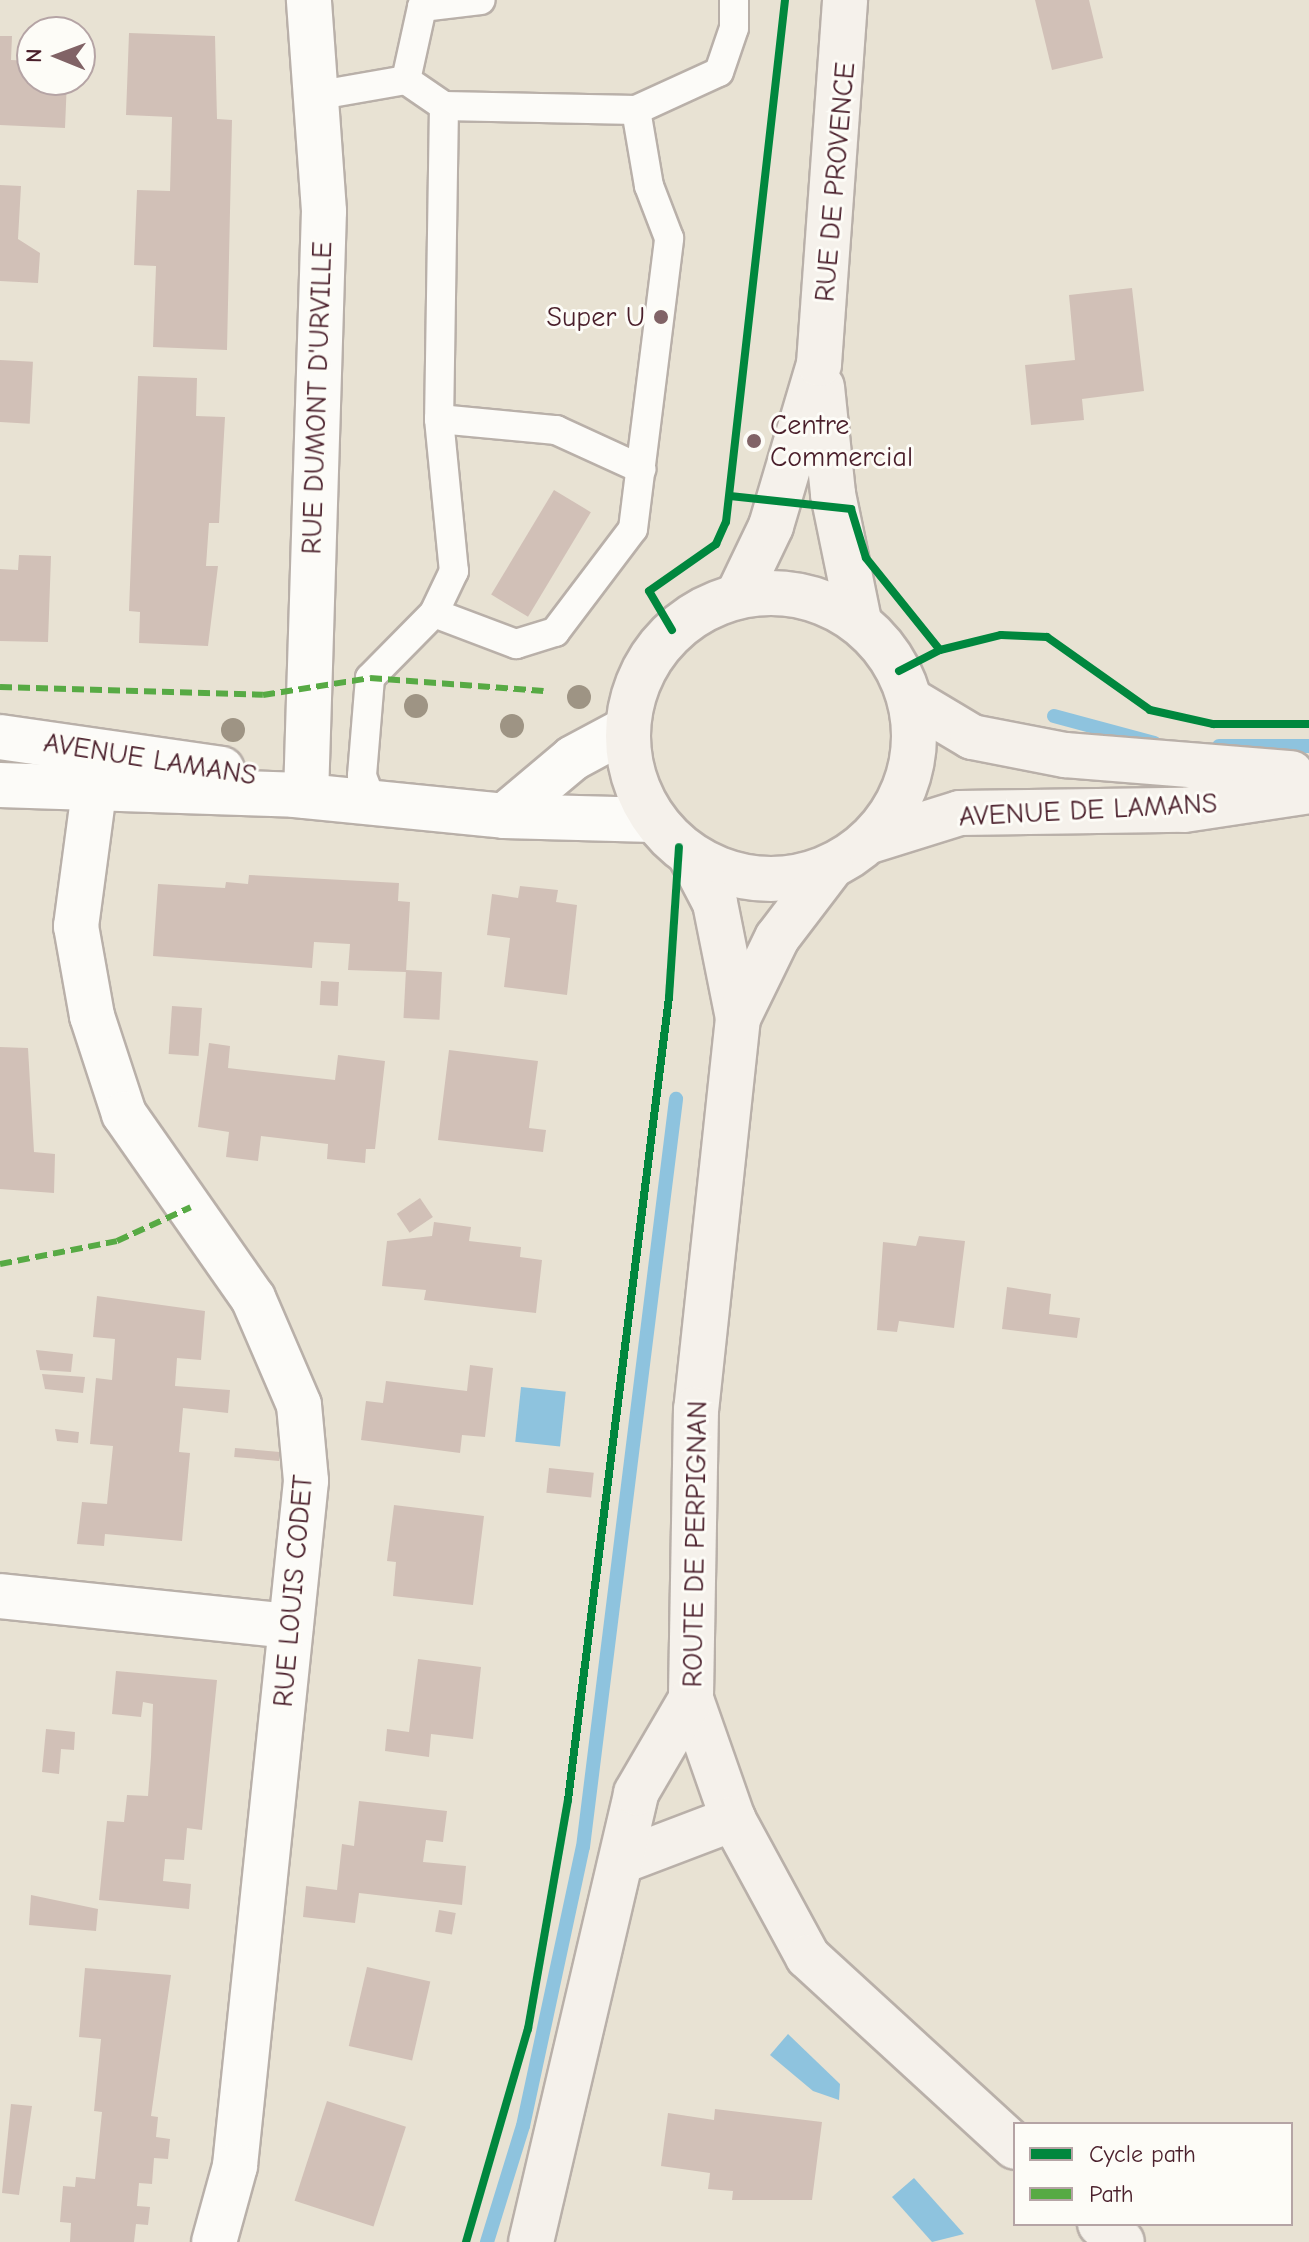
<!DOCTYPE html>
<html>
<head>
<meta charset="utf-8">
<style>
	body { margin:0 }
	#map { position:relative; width:1309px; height:2242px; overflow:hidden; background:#e8e2d3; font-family:"Comic Neue",sans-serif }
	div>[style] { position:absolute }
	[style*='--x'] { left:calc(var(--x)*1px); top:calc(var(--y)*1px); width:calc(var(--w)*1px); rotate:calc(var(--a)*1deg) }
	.water>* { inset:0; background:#8ec3de; transform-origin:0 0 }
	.stream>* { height:14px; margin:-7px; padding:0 7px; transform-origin:7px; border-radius:7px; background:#8ec3de }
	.building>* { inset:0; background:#d1c0b7; transform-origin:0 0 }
	.roads { filter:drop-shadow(2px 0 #b9b0a9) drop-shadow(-2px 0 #b9b0a9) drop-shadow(0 2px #b9b0a9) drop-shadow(0 -2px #b9b0a9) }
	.service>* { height:28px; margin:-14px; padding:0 14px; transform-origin:14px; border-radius:14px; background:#fcfbf8 }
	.minor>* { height:44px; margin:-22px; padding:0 22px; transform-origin:22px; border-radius:22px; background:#fcfbf8 }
	.secondary>* { height:44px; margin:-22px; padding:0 22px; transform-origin:22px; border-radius:22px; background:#f5f1eb }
	.secondary>.ring { margin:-22px; padding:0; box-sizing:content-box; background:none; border:44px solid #f5f1eb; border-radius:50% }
	.quiet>* { height:6px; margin-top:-3px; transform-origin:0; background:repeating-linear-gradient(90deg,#57aa44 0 12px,transparent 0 18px) }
	.cycleway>* { height:8px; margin:-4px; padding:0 4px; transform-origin:4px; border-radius:4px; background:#00873e }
	.trees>* { width:24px; height:24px; margin:-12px; border-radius:50%; background:#9e9484 }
	.dots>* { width:22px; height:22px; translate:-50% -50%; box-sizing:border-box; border:4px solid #fdfcf7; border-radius:50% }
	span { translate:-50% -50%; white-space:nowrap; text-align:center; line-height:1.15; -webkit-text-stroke:6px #fdfcf7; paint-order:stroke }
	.street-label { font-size:28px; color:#4a1f2b }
	.poi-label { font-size:28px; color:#4a1f2b }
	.right { translate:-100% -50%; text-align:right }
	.left { translate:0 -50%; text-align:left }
	.legend { position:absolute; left:1013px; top:2122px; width:280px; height:104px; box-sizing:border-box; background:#fdfcf7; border:2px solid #b5a4a5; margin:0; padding:10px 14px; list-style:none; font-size:24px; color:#4a1f2b }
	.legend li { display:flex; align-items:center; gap:16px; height:40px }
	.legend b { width:40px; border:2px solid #b5a4a5 }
	.north { position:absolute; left:16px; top:16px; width:80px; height:80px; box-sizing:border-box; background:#fdfcf7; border:2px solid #b5a4a5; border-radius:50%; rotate:271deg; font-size:22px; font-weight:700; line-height:32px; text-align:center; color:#4a1f2b }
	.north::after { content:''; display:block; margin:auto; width:28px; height:36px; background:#816366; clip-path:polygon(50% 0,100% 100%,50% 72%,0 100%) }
</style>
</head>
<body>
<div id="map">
	<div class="water">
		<div style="left:521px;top:1387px;width:45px;height:55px;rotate:6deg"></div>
		<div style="clip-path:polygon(788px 2034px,840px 2084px,839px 2100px,813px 2091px,770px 2055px)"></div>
		<div style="clip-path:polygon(914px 2178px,964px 2234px,932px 2242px,892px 2197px)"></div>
	</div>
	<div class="stream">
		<div style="--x:1054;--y:716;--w:104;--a:15.1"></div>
		<div style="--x:1219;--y:746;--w:90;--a:0"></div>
		<div style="--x:487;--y:2242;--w:121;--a:-72.8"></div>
		<div style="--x:523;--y:2126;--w:285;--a:-77.9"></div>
		<div style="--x:583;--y:1847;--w:754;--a:-82.91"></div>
	</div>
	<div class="building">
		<div style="clip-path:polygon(1035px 0,1089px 0,1103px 58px,1052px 70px)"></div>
		<div style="clip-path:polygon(129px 33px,215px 36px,217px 119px,232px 120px,227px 350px,153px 347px,156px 266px,134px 265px,137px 190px,170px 191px,172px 117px,126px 115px)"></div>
		<div style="clip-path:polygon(0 36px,12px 36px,11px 60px,32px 61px,32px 80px,67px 80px,65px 128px,0 125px)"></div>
		<div style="clip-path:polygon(0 185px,21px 186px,18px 239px,40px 253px,38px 283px,0 281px)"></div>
		<div style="clip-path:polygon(1132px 288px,1144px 391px,1082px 399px,1084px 420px,1031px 425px,1025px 365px,1075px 360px,1069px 295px)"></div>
		<div style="left:0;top:360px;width:33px;height:62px;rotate:3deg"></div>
		<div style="clip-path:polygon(138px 376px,197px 378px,196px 416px,225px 417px,219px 523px,209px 523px,206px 566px,218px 566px,208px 646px,139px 643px,140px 612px,129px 611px)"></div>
		<div style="left:554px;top:490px;width:43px;height:122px;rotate:31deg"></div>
		<div style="clip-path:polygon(19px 555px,51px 556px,48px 642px,0 641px,0 569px,18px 570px)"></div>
		<div style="clip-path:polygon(249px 875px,399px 883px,398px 901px,410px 902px,406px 972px,348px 970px,350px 944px,314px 942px,312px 968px,153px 956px,158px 884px,225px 888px,226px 882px,248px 884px)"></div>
		<div style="clip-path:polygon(520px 886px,558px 890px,556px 902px,577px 905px,567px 995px,504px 987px,510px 938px,487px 935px,492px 894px,518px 898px)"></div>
		<div style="left:406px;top:970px;width:36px;height:48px;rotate:3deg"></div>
		<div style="left:321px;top:981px;width:18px;height:24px;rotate:3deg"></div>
		<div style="left:172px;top:1006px;width:30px;height:48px;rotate:4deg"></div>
		<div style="clip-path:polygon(209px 1043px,230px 1046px,228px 1068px,335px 1080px,338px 1055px,385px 1061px,375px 1149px,366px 1149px,365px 1163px,327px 1159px,328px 1144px,261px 1136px,258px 1161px,226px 1157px,229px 1132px,198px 1127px)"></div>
		<div style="clip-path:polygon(0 1047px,28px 1048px,34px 1152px,55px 1154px,54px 1193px,0 1189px)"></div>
		<div style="clip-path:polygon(449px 1050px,538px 1061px,529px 1128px,546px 1130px,543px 1152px,438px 1140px)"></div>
		<div style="left:420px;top:1198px;width:23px;height:28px;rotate:56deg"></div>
		<div style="clip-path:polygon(434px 1222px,471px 1227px,469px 1241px,521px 1247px,520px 1257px,542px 1260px,536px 1313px,424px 1300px,426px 1290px,382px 1286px,387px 1241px,432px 1236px)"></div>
		<div style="clip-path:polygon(919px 1236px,965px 1241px,954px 1328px,899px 1321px,897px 1332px,877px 1330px,883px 1242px,916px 1246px)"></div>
		<div style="clip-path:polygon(1007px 1287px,1051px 1294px,1049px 1314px,1080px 1318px,1077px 1338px,1002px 1329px)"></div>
		<div style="clip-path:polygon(97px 1296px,205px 1311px,201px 1360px,177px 1358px,175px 1386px,230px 1390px,228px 1413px,183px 1408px,179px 1452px,190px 1453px,182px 1541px,105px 1534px,104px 1546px,77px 1544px,82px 1502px,107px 1504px,113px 1446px,90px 1444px,96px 1378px,112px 1380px,115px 1339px,93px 1337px)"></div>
		<div style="clip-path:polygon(36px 1350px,73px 1354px,71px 1372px,40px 1370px)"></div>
		<div style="clip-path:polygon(470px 1365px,493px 1368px,485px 1437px,462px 1435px,460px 1453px,361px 1440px,366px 1401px,383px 1403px,386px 1381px,467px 1391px)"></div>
		<div style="clip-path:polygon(42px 1374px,85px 1377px,83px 1393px,45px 1389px)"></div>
		<div style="clip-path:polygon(55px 1429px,79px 1432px,78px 1443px,57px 1441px)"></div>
		<div style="left:235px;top:1448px;width:45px;height:9px;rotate:5deg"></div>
		<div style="left:549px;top:1468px;width:45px;height:25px;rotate:6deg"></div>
		<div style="clip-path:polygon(394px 1505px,484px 1516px,473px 1605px,393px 1596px,396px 1562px,387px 1561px)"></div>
		<div style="clip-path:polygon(418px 1659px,481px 1667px,473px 1739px,431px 1734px,429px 1757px,385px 1751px,387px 1729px,409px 1732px)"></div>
		<div style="clip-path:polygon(116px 1671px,217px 1680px,202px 1830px,187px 1828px,184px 1860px,165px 1859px,163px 1881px,191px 1884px,189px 1909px,99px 1900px,107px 1821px,124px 1822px,127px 1795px,148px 1796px,151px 1757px,153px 1704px,143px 1702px,141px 1717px,112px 1714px)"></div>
		<div style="clip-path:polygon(46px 1729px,75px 1732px,74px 1750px,61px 1749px,59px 1774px,42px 1772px)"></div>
		<div style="clip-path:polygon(359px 1801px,447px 1811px,443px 1842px,426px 1840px,423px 1862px,466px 1866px,462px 1905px,359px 1893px,355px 1923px,303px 1917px,306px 1886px,337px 1890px,342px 1844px,354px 1846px)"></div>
		<div style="clip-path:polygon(31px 1895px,98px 1909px,96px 1931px,29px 1925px)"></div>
		<div style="left:439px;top:1910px;width:17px;height:22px;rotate:10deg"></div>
		<div style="left:367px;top:1967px;width:65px;height:81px;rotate:13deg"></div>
		<div style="clip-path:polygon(85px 1968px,171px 1975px,151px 2116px,158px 2117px,156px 2137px,170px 2139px,168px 2159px,154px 2158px,152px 2184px,139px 2183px,137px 2206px,150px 2207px,148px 2225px,136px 2224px,134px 2242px,70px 2242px,71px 2223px,60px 2222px,63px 2186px,75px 2187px,76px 2177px,95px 2179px,102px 2112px,94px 2111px,101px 2039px,79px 2037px)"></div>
		<div style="left:327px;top:2101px;width:83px;height:105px;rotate:18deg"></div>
		<div style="clip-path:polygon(11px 2104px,32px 2106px,19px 2195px,2px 2193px)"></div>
		<div style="clip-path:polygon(715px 2109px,822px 2122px,812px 2200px,732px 2200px,733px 2191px,708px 2189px,710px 2173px,661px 2166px,668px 2113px,714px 2120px)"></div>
	</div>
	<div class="roads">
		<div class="service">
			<div style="--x:406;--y:80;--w:75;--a:-77.6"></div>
			<div style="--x:422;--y:7;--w:59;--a:-6.8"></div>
			<div style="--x:320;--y:95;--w:87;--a:-9.9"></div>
			<div style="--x:406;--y:80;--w:46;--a:34.4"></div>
			<div style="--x:444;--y:106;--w:313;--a:90.9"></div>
			<div style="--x:439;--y:419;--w:153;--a:84.4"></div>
			<div style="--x:454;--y:571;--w:47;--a:115.5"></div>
			<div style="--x:434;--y:613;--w:91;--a:134.6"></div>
			<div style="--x:370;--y:678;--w:98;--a:94.7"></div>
			<div style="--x:362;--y:776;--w:28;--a:69"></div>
			<div style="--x:444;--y:106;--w:192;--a:1.2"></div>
			<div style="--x:636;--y:110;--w:91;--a:-24.6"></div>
			<div style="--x:719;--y:72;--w:46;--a:-71.2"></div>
			<div style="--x:734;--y:28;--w:28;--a:-90"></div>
			<div style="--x:439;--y:419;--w:118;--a:5.4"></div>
			<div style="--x:556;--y:430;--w:94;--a:24.6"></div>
			<div style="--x:434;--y:613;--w:88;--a:20.7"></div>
			<div style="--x:516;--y:644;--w:41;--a:-17.1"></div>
			<div style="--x:555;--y:632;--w:129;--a:-52.9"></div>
			<div style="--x:633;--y:529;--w:293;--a:-82.9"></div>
			<div style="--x:669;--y:238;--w:56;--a:-111"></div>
			<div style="--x:649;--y:186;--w:77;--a:-99.7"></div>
		</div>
		<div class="minor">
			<div style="--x:0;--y:737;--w:224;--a:8.2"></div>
			<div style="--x:99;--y:754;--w:174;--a:97.6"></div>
			<div style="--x:76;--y:926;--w:91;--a:79.9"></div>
			<div style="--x:92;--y:1016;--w:103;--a:71.9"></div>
			<div style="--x:124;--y:1114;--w:225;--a:55"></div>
			<div style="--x:253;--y:1298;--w:116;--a:66.7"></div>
			<div style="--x:299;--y:1405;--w:76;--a:84.7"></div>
			<div style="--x:306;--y:1481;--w:689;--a:95.92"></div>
			<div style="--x:235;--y:2166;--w:79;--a:105.4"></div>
			<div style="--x:0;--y:785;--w:295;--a:1.9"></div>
			<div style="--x:295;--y:795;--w:210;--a:5.7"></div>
			<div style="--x:504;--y:816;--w:149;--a:1.5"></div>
			<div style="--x:306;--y:796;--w:585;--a:-88.24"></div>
			<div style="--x:324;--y:211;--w:212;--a:-94.1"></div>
			<div style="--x:504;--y:816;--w:90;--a:-40"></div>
			<div style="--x:573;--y:758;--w:61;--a:-28.2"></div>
			<div style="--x:0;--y:1596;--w:292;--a:5.9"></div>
		</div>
		<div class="secondary">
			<div style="--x:822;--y:387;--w:108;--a:84.1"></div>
			<div style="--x:833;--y:494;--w:130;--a:78.4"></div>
			<div class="ring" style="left:628px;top:593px;width:242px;height:242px"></div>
			<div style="--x:738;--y:595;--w:76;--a:-64.4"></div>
			<div style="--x:771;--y:526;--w:169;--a:-73.5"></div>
			<div style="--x:819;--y:364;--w:365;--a:-85.9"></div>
			<div style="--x:910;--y:700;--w:72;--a:30.8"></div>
			<div style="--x:972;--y:737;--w:95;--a:11"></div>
			<div style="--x:1065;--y:755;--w:227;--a:4.6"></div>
			<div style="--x:870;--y:841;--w:94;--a:-17.3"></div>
			<div style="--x:960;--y:813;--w:224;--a:-0.8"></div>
			<div style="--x:1184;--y:810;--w:126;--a:-8.6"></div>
			<div style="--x:690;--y:855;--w:54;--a:62.5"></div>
			<div style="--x:715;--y:903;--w:117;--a:78.7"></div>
			<div style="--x:738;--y:1018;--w:393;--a:96.1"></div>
			<div style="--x:696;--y:1409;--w:290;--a:91"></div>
			<div style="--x:691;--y:1699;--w:127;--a:70.7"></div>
			<div style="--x:733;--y:1819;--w:157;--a:61.5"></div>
			<div style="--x:808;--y:1957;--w:281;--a:42.5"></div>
			<div style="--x:738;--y:1018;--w:89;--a:-64"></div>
			<div style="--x:777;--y:938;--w:89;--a:-52.7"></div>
			<div style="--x:625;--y:1860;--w:116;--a:-20.8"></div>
			<div style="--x:1100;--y:2224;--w:28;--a:39"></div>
			<div style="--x:531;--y:2242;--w:461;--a:-76.8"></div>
			<div style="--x:636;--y:1793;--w:109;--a:-59.7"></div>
		</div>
	</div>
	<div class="quiet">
		<div style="--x:0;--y:687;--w:263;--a:1.7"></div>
		<div style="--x:263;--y:695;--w:108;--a:-9"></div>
		<div style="--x:370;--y:678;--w:174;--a:4.3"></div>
		<div style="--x:0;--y:1264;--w:119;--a:-11.1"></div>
		<div style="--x:117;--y:1241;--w:81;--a:-24.7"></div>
	</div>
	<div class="cycleway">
		<div style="--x:730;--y:496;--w:122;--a:6.1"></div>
		<div style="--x:851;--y:509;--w:51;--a:73"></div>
		<div style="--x:866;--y:558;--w:118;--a:51.2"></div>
		<div style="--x:672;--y:630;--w:45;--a:-120.5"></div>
		<div style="--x:649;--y:591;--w:82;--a:-35"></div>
		<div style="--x:716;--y:544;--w:24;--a:-66"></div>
		<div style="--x:726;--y:522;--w:525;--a:-83.55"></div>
		<div style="--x:899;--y:671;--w:46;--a:-27.1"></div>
		<div style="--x:940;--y:650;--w:63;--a:-13.8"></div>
		<div style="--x:1001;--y:635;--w:46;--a:2.5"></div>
		<div style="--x:1047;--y:637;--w:126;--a:35.3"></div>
		<div style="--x:1150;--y:710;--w:65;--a:12.5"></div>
		<div style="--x:1213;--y:724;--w:96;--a:0"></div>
		<div style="--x:466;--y:2242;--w:222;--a:-73.8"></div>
		<div style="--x:528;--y:2029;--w:232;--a:-80.1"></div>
		<div style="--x:568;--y:1800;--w:809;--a:-82.83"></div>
		<div style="--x:669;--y:997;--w:150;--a:-86.2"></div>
	</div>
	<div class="trees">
		<div style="left:579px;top:697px"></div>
		<div style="left:416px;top:706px"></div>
		<div style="left:512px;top:726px"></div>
		<div style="left:233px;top:730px"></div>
	</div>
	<div class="dots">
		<div style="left:661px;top:317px;background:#816366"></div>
		<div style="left:754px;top:441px;background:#816366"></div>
	</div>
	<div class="street-label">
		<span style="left:835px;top:182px;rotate:-85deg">RUE DE PROVENCE</span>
		<span style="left:317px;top:398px;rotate:-88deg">RUE DUMONT D'URVILLE</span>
		<span style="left:150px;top:759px;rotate:9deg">AVENUE LAMANS</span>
		<span style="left:1088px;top:810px;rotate:-3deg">AVENUE DE LAMANS</span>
		<span style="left:695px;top:1544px;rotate:-89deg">ROUTE DE PERPIGNAN</span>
		<span style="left:293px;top:1591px;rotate:-85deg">RUE LOUIS CODET</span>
	</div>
	<div class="poi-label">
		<span class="right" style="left:645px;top:317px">Super U</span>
		<span class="left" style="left:770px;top:441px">Centre<br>Commercial</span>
	</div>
	<ul class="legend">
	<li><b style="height:10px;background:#00873e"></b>Cycle path</li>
	<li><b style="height:10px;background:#57aa44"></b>Path</li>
	</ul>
	<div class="north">N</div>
</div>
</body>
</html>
